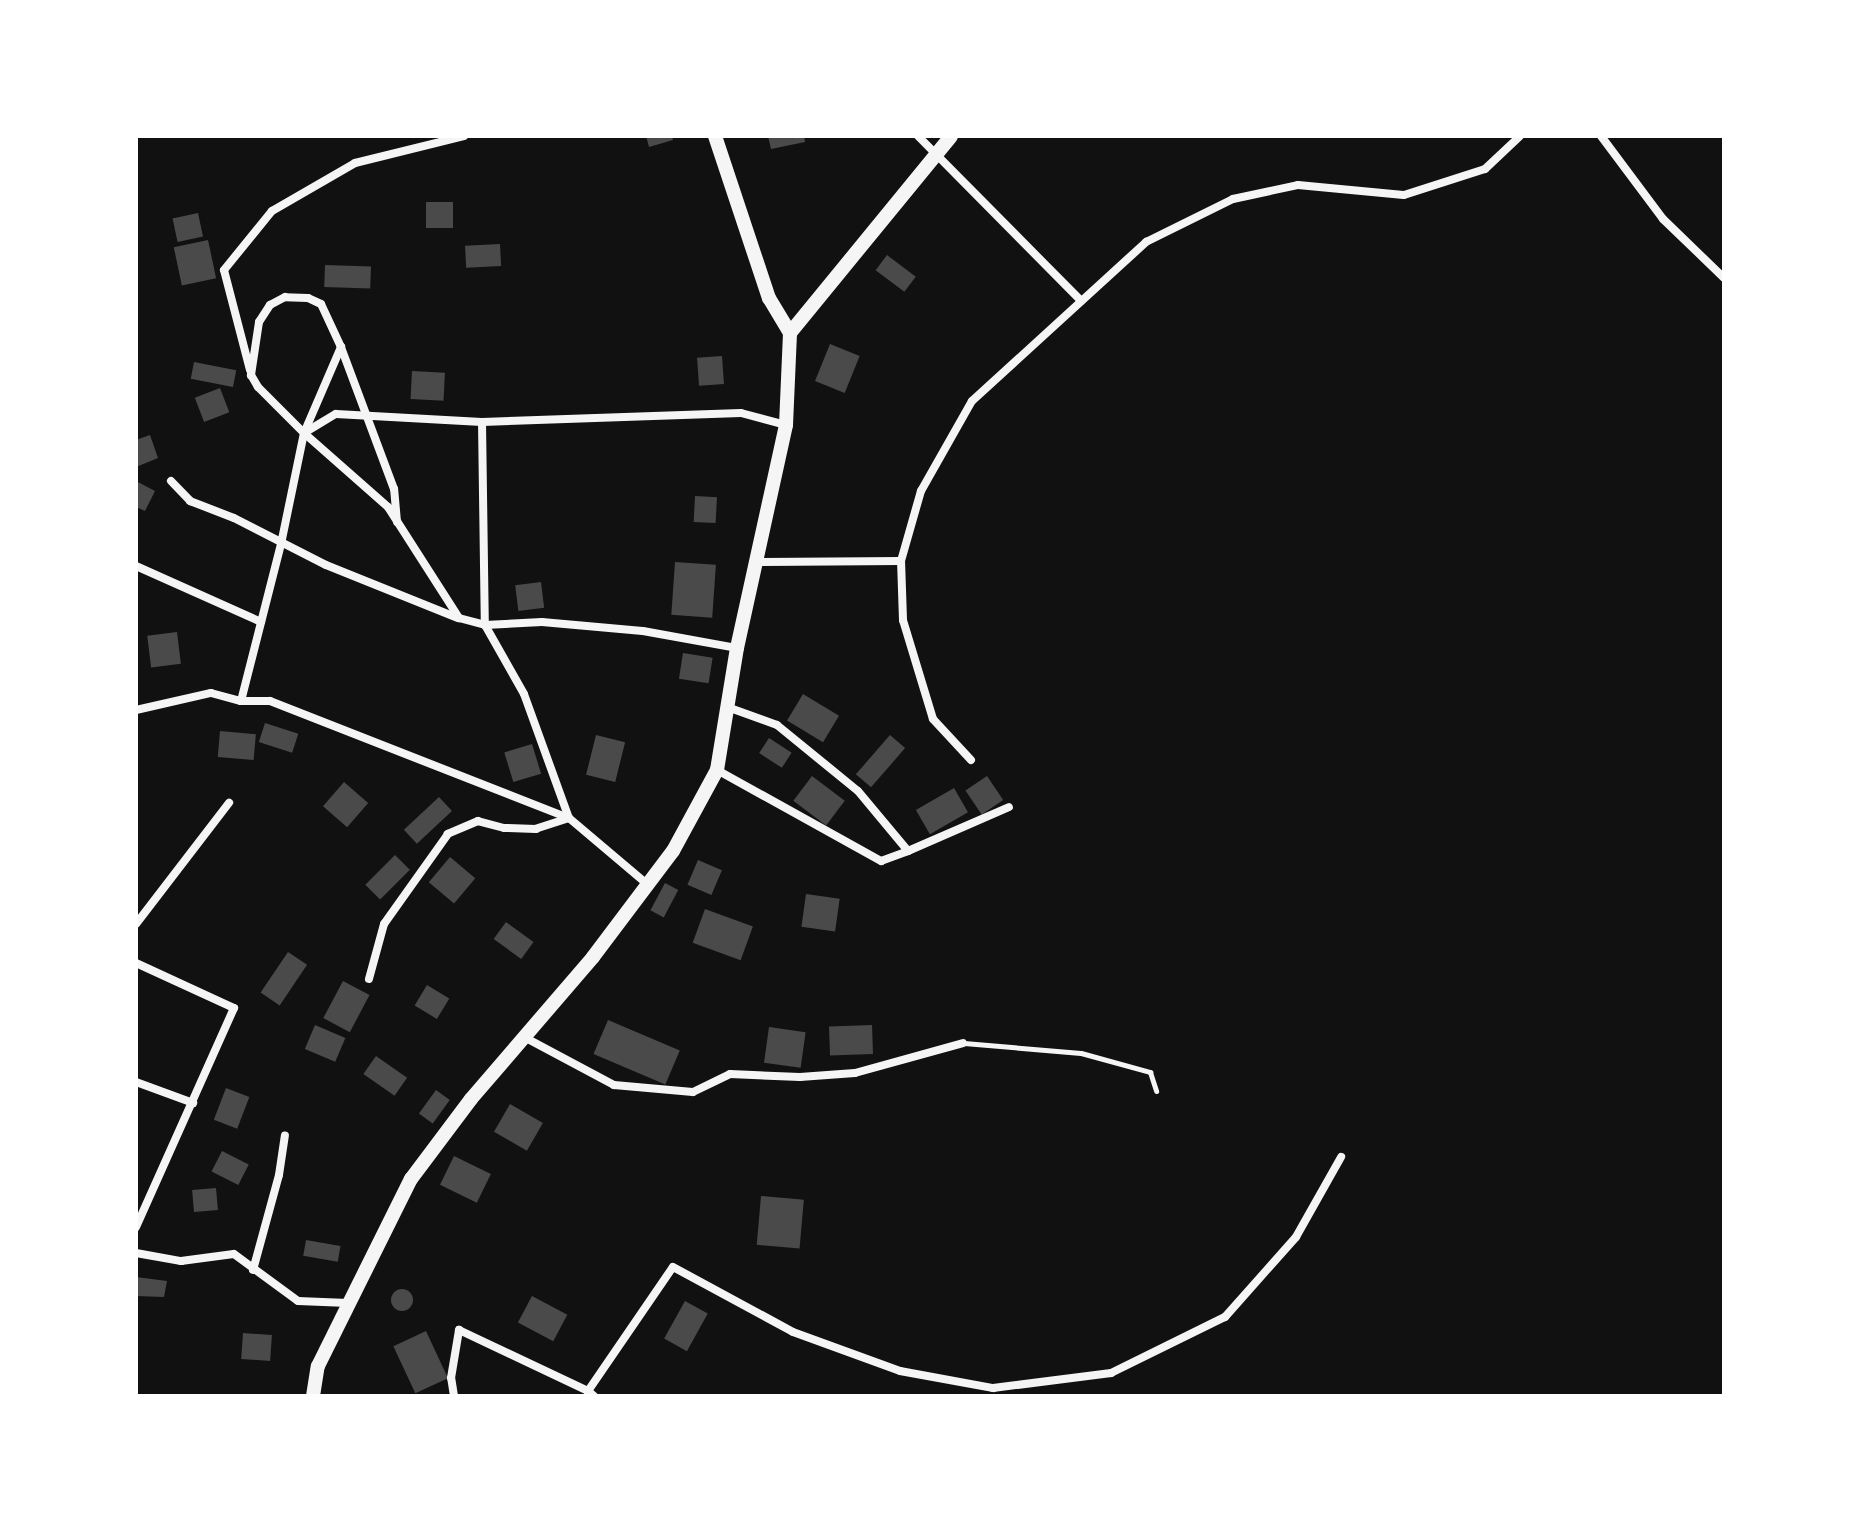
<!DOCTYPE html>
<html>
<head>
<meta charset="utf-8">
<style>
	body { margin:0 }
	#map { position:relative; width:1860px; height:1532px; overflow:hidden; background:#111; font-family:"PT Serif",serif }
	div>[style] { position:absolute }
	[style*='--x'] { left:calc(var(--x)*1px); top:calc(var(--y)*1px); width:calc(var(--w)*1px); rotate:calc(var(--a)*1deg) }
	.building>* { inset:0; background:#4a4a4a; transform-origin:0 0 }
	.round { border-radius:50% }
	.service>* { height:5px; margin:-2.5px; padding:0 2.5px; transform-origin:2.5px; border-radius:2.5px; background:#f5f5f5 }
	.minor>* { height:8px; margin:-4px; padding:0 4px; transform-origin:4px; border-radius:4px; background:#f5f5f5 }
	.tertiary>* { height:14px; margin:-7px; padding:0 7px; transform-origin:7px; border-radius:7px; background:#f5f5f5 }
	span { translate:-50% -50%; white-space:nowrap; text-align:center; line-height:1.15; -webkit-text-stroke:6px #fff; paint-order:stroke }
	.frame { position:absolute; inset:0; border:138px solid #fff; pointer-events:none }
</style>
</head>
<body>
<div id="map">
	<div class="building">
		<div style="clip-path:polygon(646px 136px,672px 136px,673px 140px,649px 147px)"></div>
		<div style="clip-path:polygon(768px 136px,804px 136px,805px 142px,771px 149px)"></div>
		<div style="left:426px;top:202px;width:27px;height:26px"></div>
		<div style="left:198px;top:213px;width:24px;height:26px;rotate:78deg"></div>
		<div style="left:208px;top:240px;width:39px;height:35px;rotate:78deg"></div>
		<div style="left:500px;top:244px;width:22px;height:35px;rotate:87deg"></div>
		<div style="left:887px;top:255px;width:36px;height:19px;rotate:37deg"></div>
		<div style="left:325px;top:265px;width:46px;height:22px;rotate:2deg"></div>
		<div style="left:830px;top:344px;width:32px;height:40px;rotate:22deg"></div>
		<div style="left:722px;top:356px;width:28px;height:25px;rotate:86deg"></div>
		<div style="left:194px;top:362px;width:43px;height:17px;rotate:11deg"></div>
		<div style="left:412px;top:371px;width:33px;height:28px;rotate:3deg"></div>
		<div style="left:220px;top:388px;width:26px;height:27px;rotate:69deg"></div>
		<div style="clip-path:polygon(150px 435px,158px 458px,136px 467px,136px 440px)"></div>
		<div style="clip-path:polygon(136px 481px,155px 491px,145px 511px,136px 507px)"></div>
		<div style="left:695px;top:496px;width:22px;height:26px;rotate:3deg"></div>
		<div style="left:675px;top:562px;width:41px;height:53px;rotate:4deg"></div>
		<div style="left:541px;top:582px;width:26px;height:26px;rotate:83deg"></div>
		<div style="left:177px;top:632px;width:32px;height:30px;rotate:83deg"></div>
		<div style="left:683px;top:653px;width:30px;height:26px;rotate:9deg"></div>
		<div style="left:803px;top:694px;width:42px;height:31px;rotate:31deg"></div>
		<div style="left:265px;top:723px;width:35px;height:20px;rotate:18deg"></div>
		<div style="left:220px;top:731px;width:36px;height:26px;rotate:5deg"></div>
		<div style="left:596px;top:735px;width:30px;height:41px;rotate:14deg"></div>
		<div style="left:890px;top:735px;width:20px;height:52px;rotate:41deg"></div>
		<div style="left:769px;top:738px;width:27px;height:18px;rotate:33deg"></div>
		<div style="left:532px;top:744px;width:31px;height:29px;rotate:73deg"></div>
		<div style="left:812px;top:776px;width:41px;height:31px;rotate:37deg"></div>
		<div style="left:987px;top:776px;width:29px;height:26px;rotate:56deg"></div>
		<div style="left:344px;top:782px;width:32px;height:32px;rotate:41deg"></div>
		<div style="left:954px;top:788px;width:28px;height:44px;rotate:60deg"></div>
		<div style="left:439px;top:797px;width:19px;height:48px;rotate:47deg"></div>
		<div style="left:395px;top:855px;width:21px;height:42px;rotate:45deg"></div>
		<div style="left:450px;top:857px;width:33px;height:33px;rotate:40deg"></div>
		<div style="left:698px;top:860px;width:26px;height:27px;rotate:23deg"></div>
		<div style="left:665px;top:883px;width:15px;height:31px;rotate:28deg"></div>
		<div style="left:806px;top:894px;width:34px;height:33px;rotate:8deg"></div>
		<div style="left:705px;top:909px;width:51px;height:36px;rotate:20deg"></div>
		<div style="left:506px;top:922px;width:34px;height:21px;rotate:36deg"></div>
		<div style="left:288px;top:952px;width:23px;height:49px;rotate:34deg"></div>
		<div style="left:343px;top:981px;width:30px;height:42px;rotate:28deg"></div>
		<div style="left:427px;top:985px;width:26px;height:24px;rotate:31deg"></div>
		<div style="left:608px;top:1020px;width:78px;height:37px;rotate:23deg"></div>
		<div style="left:315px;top:1025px;width:33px;height:26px;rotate:23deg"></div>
		<div style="left:872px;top:1025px;width:29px;height:43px;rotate:88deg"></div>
		<div style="left:769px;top:1027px;width:37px;height:36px;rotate:8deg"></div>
		<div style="left:376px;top:1056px;width:38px;height:22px;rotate:35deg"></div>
		<div style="left:226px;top:1088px;width:25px;height:34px;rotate:21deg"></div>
		<div style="left:436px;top:1090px;width:17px;height:29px;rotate:36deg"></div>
		<div style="left:510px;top:1104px;width:38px;height:32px;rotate:30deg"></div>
		<div style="left:222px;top:1151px;width:30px;height:23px;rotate:27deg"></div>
		<div style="left:454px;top:1156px;width:41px;height:32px;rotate:26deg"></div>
		<div style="left:216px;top:1188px;width:22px;height:24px;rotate:85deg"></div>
		<div style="left:761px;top:1196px;width:43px;height:49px;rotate:5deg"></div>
		<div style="left:306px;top:1240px;width:35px;height:16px;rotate:10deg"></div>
		<div style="clip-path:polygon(136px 1277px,167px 1281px,164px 1297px,136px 1296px)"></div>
		<div class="round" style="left:391px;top:1289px;width:22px;height:22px"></div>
		<div style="left:532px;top:1296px;width:40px;height:30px;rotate:28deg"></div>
		<div style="left:685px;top:1301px;width:26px;height:43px;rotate:29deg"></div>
		<div style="left:426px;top:1331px;width:52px;height:36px;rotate:65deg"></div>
		<div style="left:243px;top:1333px;width:29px;height:26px;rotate:4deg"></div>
	</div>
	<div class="service">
		<div style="--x:964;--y:1043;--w:117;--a:4.9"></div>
		<div style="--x:1081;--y:1053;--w:72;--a:15.4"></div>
		<div style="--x:1150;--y:1072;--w:20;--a:72"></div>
	</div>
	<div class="minor">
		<div style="--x:918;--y:136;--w:232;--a:45.3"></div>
		<div style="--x:1601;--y:136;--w:104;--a:53.2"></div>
		<div style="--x:1663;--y:219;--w:85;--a:44"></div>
		<div style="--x:250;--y:370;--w:103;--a:-104.6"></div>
		<div style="--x:224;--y:270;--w:76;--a:-50.9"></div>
		<div style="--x:272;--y:211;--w:96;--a:-30"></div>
		<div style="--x:355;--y:163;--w:112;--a:-13.9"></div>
		<div style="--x:482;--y:422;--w:203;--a:89.2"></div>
		<div style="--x:485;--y:625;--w:57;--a:-3"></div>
		<div style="--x:542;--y:622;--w:101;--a:5.1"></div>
		<div style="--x:643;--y:631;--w:96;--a:10.3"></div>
		<div style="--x:304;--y:433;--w:37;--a:-31"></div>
		<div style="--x:336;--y:414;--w:146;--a:3.1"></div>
		<div style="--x:482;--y:422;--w:259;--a:-2"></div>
		<div style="--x:741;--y:413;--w:47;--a:14.9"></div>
		<div style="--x:171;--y:481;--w:28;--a:46"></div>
		<div style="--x:190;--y:501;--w:47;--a:21.1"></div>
		<div style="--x:234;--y:518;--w:103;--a:27.1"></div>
		<div style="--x:326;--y:565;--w:142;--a:21.9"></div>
		<div style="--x:397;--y:522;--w:33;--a:-95"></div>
		<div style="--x:394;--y:489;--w:152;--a:-110.5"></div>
		<div style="--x:341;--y:347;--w:47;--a:-114.9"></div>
		<div style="--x:321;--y:304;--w:14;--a:-155"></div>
		<div style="--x:308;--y:298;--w:23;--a:-178"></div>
		<div style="--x:285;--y:297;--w:17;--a:152"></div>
		<div style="--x:270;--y:305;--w:20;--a:123"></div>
		<div style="--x:259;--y:322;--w:54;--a:98.6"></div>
		<div style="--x:251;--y:375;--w:14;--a:60"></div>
		<div style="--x:258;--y:387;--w:65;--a:45"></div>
		<div style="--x:304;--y:433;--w:112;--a:41.4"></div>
		<div style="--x:388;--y:507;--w:132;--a:57.4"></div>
		<div style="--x:459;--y:618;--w:27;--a:15"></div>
		<div style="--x:485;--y:625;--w:79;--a:60.5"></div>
		<div style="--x:524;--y:694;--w:132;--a:70.1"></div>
		<div style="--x:569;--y:818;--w:101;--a:40.2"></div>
		<div style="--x:755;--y:562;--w:146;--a:-0.4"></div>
		<div style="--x:136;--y:566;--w:137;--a:24.1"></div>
		<div style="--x:241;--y:701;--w:162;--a:-75.7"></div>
		<div style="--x:281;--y:544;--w:113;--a:-78.3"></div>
		<div style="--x:304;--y:433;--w:94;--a:-66.7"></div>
		<div style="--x:730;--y:708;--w:50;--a:19.9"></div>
		<div style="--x:777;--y:725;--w:104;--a:39.2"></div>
		<div style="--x:858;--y:791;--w:78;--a:50.2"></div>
		<div style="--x:908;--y:851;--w:110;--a:-23.5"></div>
		<div style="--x:136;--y:710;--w:77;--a:-12.8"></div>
		<div style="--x:211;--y:693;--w:31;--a:15"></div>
		<div style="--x:241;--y:701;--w:29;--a:0"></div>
		<div style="--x:270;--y:701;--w:321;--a:21.4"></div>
		<div style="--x:569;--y:818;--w:35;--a:162"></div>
		<div style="--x:536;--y:829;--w:32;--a:-178"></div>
		<div style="--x:504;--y:828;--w:27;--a:-165"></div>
		<div style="--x:478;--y:821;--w:33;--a:157"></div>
		<div style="--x:448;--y:834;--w:110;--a:125.4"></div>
		<div style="--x:384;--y:924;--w:57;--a:105.3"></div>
		<div style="--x:971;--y:760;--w:56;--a:-132.8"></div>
		<div style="--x:933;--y:719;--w:103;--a:-106.9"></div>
		<div style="--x:903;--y:620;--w:59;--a:-91.9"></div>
		<div style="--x:901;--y:561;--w:73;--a:-74.1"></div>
		<div style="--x:921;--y:491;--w:103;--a:-60.5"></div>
		<div style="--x:972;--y:401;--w:236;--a:-42.4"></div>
		<div style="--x:1146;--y:242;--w:97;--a:-26.3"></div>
		<div style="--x:1233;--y:199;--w:66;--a:-12.2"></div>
		<div style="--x:1298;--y:185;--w:106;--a:5.4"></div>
		<div style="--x:1404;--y:195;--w:85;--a:-17.8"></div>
		<div style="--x:1485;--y:169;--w:48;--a:-43.3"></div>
		<div style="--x:717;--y:770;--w:188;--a:29"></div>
		<div style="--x:881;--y:861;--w:29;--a:-20"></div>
		<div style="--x:136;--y:924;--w:153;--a:-52.5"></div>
		<div style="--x:136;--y:963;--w:108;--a:24.7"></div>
		<div style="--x:234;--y:1008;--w:240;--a:114.1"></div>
		<div style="--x:524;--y:1037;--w:102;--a:28.1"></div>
		<div style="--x:614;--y:1085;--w:79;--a:5.1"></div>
		<div style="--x:693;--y:1092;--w:41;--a:-25.9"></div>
		<div style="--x:730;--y:1074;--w:70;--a:2.5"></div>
		<div style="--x:800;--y:1077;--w:55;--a:-4.2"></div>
		<div style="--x:855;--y:1073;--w:112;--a:-15.5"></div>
		<div style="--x:136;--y:1082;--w:61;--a:20.2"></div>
		<div style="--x:136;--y:1253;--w:46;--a:10.1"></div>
		<div style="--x:181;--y:1261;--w:53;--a:-7.5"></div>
		<div style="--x:234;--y:1254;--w:79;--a:36.3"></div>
		<div style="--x:298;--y:1301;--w:50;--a:2.3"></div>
		<div style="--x:253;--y:1270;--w:98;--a:-74.7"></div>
		<div style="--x:279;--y:1175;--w:40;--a:-81.5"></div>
		<div style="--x:454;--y:1396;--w:18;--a:-99"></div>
		<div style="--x:451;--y:1378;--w:49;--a:-80.5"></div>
		<div style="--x:459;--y:1330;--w:143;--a:25.3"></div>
		<div style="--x:588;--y:1391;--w:4;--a:90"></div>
		<div style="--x:594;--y:1396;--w:8;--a:-140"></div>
		<div style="--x:588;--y:1391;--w:150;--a:-55.6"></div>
		<div style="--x:673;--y:1267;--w:136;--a:28.4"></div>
		<div style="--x:793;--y:1332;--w:114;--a:20"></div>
		<div style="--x:900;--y:1371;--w:95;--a:10.4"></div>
		<div style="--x:993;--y:1388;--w:119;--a:-7.2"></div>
		<div style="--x:1111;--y:1373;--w:127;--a:-26.2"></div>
		<div style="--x:1225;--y:1317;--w:107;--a:-48.4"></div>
		<div style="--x:1296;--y:1237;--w:92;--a:-60.6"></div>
	</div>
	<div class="tertiary">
		<div style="--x:715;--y:136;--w:171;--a:71.6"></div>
		<div style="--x:769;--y:298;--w:41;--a:59"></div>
		<div style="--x:790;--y:333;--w:254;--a:-50.7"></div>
		<div style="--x:313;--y:1396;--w:30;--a:-81"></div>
		<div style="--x:318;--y:1366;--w:209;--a:-63.6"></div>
		<div style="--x:411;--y:1179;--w:100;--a:-53.1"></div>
		<div style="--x:471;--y:1099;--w:187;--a:-49.3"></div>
		<div style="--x:593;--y:957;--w:133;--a:-53"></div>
		<div style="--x:673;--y:851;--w:92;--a:-61.5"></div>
		<div style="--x:717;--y:770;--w:124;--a:-80.7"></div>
		<div style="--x:737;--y:648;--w:228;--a:-77.6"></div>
		<div style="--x:786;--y:425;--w:92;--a:-87.5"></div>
	</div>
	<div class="frame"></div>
</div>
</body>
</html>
